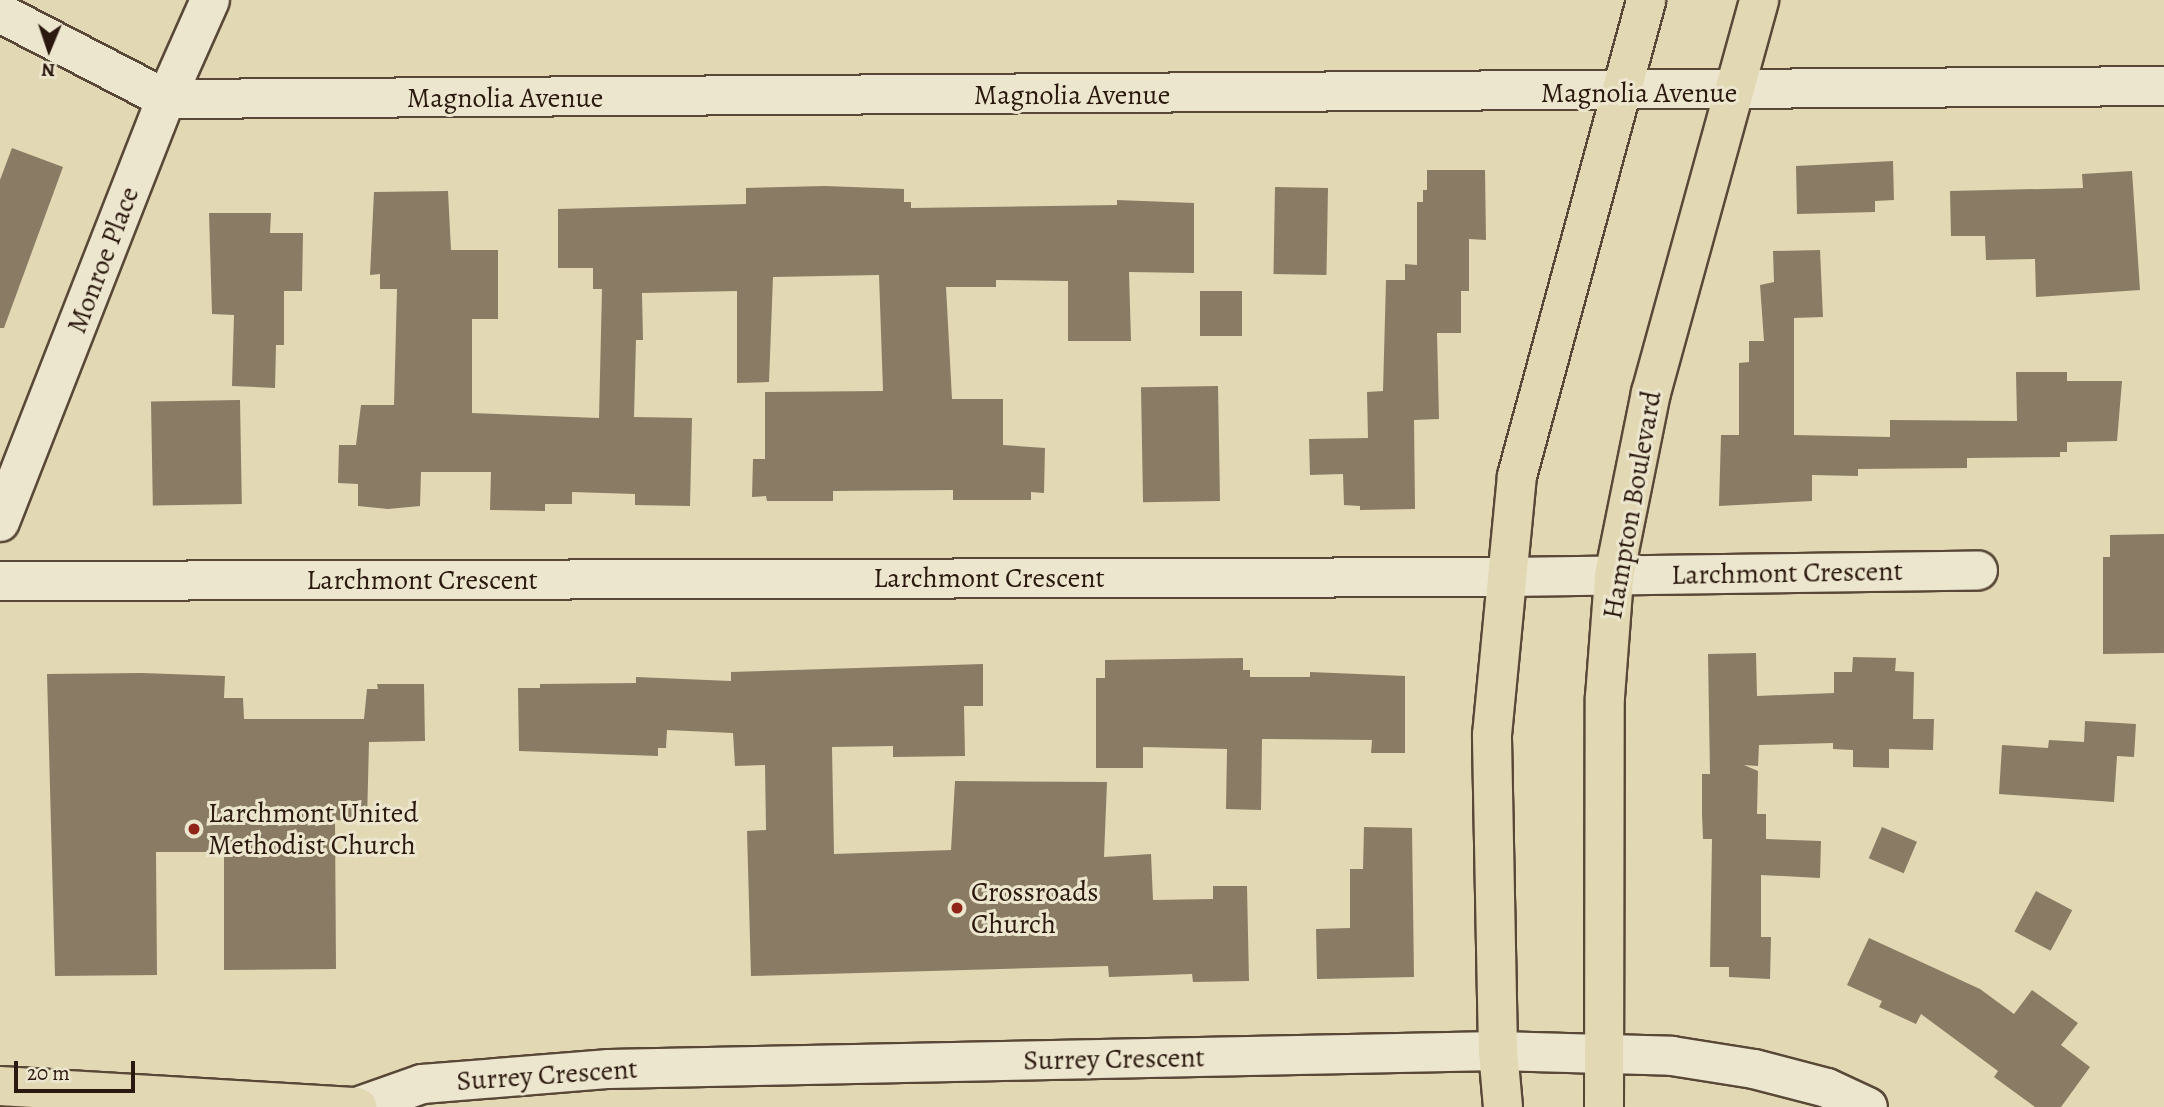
<!DOCTYPE html>
<html>
<head>
<meta charset="utf-8">
<style>
	body { margin:0 }
	#map { position:relative; width:2164px; height:1107px; overflow:hidden; background:#e2d8b3; font-family:Alegreya,serif }
	div>[style] { position:absolute }
	[style*='--x'] { left:calc(var(--x)*1px); top:calc(var(--y)*1px); width:calc(var(--w)*1px); rotate:calc(var(--a)*1deg) }
	.building>* { inset:0; background:#8a7c64; transform-origin:0 0 }
	.roads { filter:drop-shadow(2px 0 #594837) drop-shadow(-2px 0 #594837) drop-shadow(0 2px #594837) drop-shadow(0 -2px #594837) }
	.minor>* { height:38px; margin:-19px; padding:0 19px; transform-origin:19px; border-radius:19px; background:#ece6ce }
	.major>* { height:38px; margin:-19px; padding:0 19px; transform-origin:19px; border-radius:19px; background:#e2d8b3 }
	.dots>* { width:19px; height:19px; translate:-50% -50%; box-sizing:border-box; border:4px solid #ece6ce; border-radius:50% }
	span { translate:-50% -50%; white-space:nowrap; text-align:center; line-height:1.15; -webkit-text-stroke:6px #ece6ce; paint-order:stroke }
	.street-label { font-size:28px; color:#2b180e }
	.poi-label { font-size:28px; color:#2b180e }
	.left { translate:0 -50%; text-align:left }
	.north { position:absolute; left:14px; top:14px; width:70px; height:70px; -webkit-text-stroke:5px #ece6ce; paint-order:stroke; rotate:182deg; font-size:19px; font-weight:700; line-height:28px; text-align:center; color:#2b180e }
	.north::after { content:''; display:block; margin:auto; width:24px; height:32px; background:#2b180e; clip-path:polygon(50% 0,100% 100%,50% 72%,0 100%) }
	.scale { position:absolute; left:14px; top:1061px; width:121px; height:32px; box-sizing:border-box; border:4px solid #2b180e; border-top:0; padding-left:9px; font-size:21px; line-height:24px; white-space:nowrap; color:#2b180e; -webkit-text-stroke:5px #ece6ce; paint-order:stroke }
</style>
</head>
<body>
<div id="map">
	<div class="building">
		<div style="clip-path:polygon(12px 148px,63px 167px,4px 328px,0 328px,0 180px)"></div>
		<div style="clip-path:polygon(1893px 161px,1894px 200px,1875px 201px,1875px 212px,1797px 214px,1796px 166px)"></div>
		<div style="clip-path:polygon(1427px 170px,1485px 170px,1486px 240px,1469px 239px,1469px 291px,1461px 291px,1461px 333px,1437px 333px,1439px 419px,1414px 420px,1415px 509px,1360px 510px,1360px 506px,1344px 505px,1343px 474px,1310px 475px,1309px 439px,1368px 438px,1367px 392px,1383px 391px,1386px 280px,1405px 280px,1405px 264px,1417px 265px,1417px 202px,1423px 202px,1423px 190px,1427px 190px)"></div>
		<div style="clip-path:polygon(2132px 171px,2140px 290px,2036px 297px,2035px 259px,1986px 260px,1985px 236px,1951px 236px,1950px 191px,2083px 188px,2082px 174px)"></div>
		<div style="clip-path:polygon(825px 186px,904px 189px,904px 202px,911px 202px,911px 208px,1117px 205px,1117px 200px,1194px 203px,1194px 273px,1129px 272px,1131px 341px,1068px 341px,1068px 281px,996px 280px,996px 287px,946px 287px,952px 399px,1003px 399px,1003px 445px,1045px 448px,1044px 493px,1031px 492px,1031px 500px,953px 500px,953px 490px,833px 491px,833px 501px,767px 501px,766px 496px,752px 497px,753px 459px,765px 459px,765px 392px,883px 391px,879px 275px,773px 277px,769px 382px,737px 383px,737px 291px,642px 293px,643px 340px,636px 340px,634px 417px,692px 418px,690px 506px,635px 505px,635px 494px,572px 492px,572px 504px,545px 504px,545px 511px,490px 510px,491px 472px,421px 472px,420px 506px,388px 509px,358px 506px,358px 484px,338px 483px,339px 445px,356px 445px,361px 405px,394px 405px,397px 289px,380px 289px,380px 274px,370px 275px,374px 192px,448px 191px,451px 250px,498px 250px,498px 319px,472px 319px,472px 413px,599px 418px,602px 289px,593px 289px,593px 268px,558px 268px,558px 209px,746px 204px,746px 188px)"></div>
		<div style="left:1275px;top:187px;width:53px;height:87px;rotate:1deg"></div>
		<div style="clip-path:polygon(209px 213px,271px 213px,270px 233px,303px 233px,302px 291px,284px 291px,284px 345px,276px 345px,275px 388px,232px 386px,234px 315px,212px 314px)"></div>
		<div style="clip-path:polygon(1820px 250px,1823px 317px,1794px 318px,1794px 435px,1890px 437px,1890px 420px,2017px 421px,2016px 372px,2067px 372px,2067px 381px,2122px 381px,2117px 441px,2067px 442px,2067px 452px,2060px 452px,2060px 457px,1967px 458px,1967px 468px,1858px 469px,1858px 476px,1812px 475px,1812px 501px,1719px 506px,1721px 435px,1739px 435px,1739px 363px,1749px 362px,1749px 341px,1764px 341px,1760px 285px,1774px 282px,1773px 251px)"></div>
		<div style="left:1200px;top:291px;width:42px;height:45px"></div>
		<div style="left:1218px;top:386px;width:115px;height:77px;rotate:89deg"></div>
		<div style="left:240px;top:400px;width:104px;height:89px;rotate:89deg"></div>
		<div style="clip-path:polygon(2164px 534px,2164px 653px,2103px 654px,2103px 557px,2110px 557px,2110px 535px)"></div>
		<div style="clip-path:polygon(1756px 653px,1757px 696px,1834px 693px,1834px 672px,1852px 672px,1853px 657px,1896px 658px,1895px 671px,1914px 672px,1913px 719px,1934px 719px,1933px 750px,1889px 749px,1889px 768px,1853px 767px,1853px 750px,1833px 749px,1833px 743px,1759px 745px,1758px 766px,1744px 765px,1758px 771px,1757px 814px,1766px 814px,1766px 839px,1821px 841px,1820px 878px,1761px 875px,1761px 937px,1771px 937px,1770px 979px,1729px 977px,1729px 967px,1710px 967px,1712px 839px,1703px 839px,1702px 814px,1702px 774px,1710px 774px,1708px 654px)"></div>
		<div style="clip-path:polygon(1243px 658px,1243px 670px,1250px 670px,1250px 677px,1310px 677px,1310px 672px,1405px 676px,1405px 753px,1371px 753px,1372px 740px,1262px 739px,1261px 810px,1226px 809px,1227px 749px,1143px 747px,1143px 768px,1096px 768px,1096px 678px,1105px 678px,1105px 660px)"></div>
		<div style="clip-path:polygon(983px 664px,983px 706px,964px 706px,965px 756px,893px 757px,893px 746px,832px 747px,834px 854px,951px 850px,955px 781px,1107px 782px,1104px 857px,1151px 854px,1153px 900px,1213px 899px,1213px 886px,1247px 886px,1249px 981px,1193px 982px,1192px 974px,1109px 977px,1108px 966px,751px 976px,747px 831px,766px 830px,765px 765px,735px 766px,733px 733px,667px 730px,666px 748px,658px 748px,658px 756px,519px 751px,518px 688px,540px 688px,540px 684px,636px 683px,636px 677px,731px 681px,731px 672px)"></div>
		<div style="clip-path:polygon(142px 673px,225px 676px,224px 698px,243px 698px,244px 719px,364px 719px,367px 689px,378px 689px,377px 684px,424px 684px,425px 741px,369px 742px,367px 821px,335px 820px,336px 969px,224px 970px,224px 852px,156px 852px,157px 975px,55px 976px,47px 674px)"></div>
		<div style="clip-path:polygon(2085px 721px,2136px 724px,2134px 757px,2117px 756px,2114px 802px,1999px 794px,2002px 745px,2048px 748px,2049px 740px,2084px 742px)"></div>
		<div style="clip-path:polygon(1364px 827px,1412px 828px,1414px 977px,1317px 979px,1316px 929px,1350px 928px,1350px 869px,1363px 869px)"></div>
		<div style="left:1882px;top:827px;width:38px;height:34px;rotate:23deg"></div>
		<div style="left:2036px;top:891px;width:41px;height:46px;rotate:28deg"></div>
		<div style="clip-path:polygon(1869px 938px,1980px 989px,2014px 1014px,2032px 990px,2078px 1023px,2061px 1045px,2090px 1067px,2061px 1107px,2035px 1107px,1994px 1077px,1998px 1071px,1921px 1014px,1916px 1024px,1879px 1007px,1882px 1001px,1847px 985px)"></div>
	</div>
	<div class="roads">
		<div class="minor">
			<div style="--x:0;--y:13;--w:187;--a:27.4"></div>
			<div style="--x:166;--y:99;--w:1998;--a:-0.37"></div>
			<div style="--x:0;--y:522;--w:454;--a:-68.6"></div>
			<div style="--x:166;--y:99;--w:108;--a:-66"></div>
			<div style="--x:0;--y:581;--w:1506;--a:-0.15"></div>
			<div style="--x:1506;--y:577;--w:472;--a:-0.8"></div>
			<div style="--x:357;--y:1107;--w:69;--a:-19.5"></div>
			<div style="--x:422;--y:1084;--w:188;--a:-4.6"></div>
			<div style="--x:609;--y:1069;--w:889;--a:-1.16"></div>
			<div style="--x:1498;--y:1051;--w:174;--a:1.6"></div>
			<div style="--x:1672;--y:1056;--w:83;--a:9"></div>
			<div style="--x:1754;--y:1069;--w:75;--a:14.6"></div>
			<div style="--x:1827;--y:1088;--w:45;--a:24.9"></div>
		</div>
		<div class="major">
			<div style="--x:0;--y:1086;--w:358;--a:3.4"></div>
			<div style="--x:1503;--y:1107;--w:56;--a:-95.1"></div>
			<div style="--x:1498;--y:1051;--w:316;--a:-91.1"></div>
			<div style="--x:1492;--y:735;--w:260;--a:-84.5"></div>
			<div style="--x:1517;--y:476;--w:493;--a:-74.8"></div>
			<div style="--x:1604;--y:1107;--w:410;--a:-89.9"></div>
			<div style="--x:1605;--y:697;--w:121;--a:-85.7"></div>
			<div style="--x:1614;--y:576;--w:187;--a:-78.6"></div>
			<div style="--x:1651;--y:393;--w:408;--a:-74.6"></div>
		</div>
	</div>
	<div class="dots">
		<div style="left:194px;top:829px;background:#8f2418"></div>
		<div style="left:957px;top:908px;background:#8f2418"></div>
	</div>
	<div class="street-label">
		<span style="left:1639px;top:93px">Magnolia Avenue</span>
		<span style="left:1072px;top:95px">Magnolia Avenue</span>
		<span style="left:505px;top:98px">Magnolia Avenue</span>
		<span style="left:103px;top:260px;rotate:-69deg">Monroe Place</span>
		<span style="left:1632px;top:505px;rotate:-80deg">Hampton Boulevard</span>
		<span style="left:1787px;top:573px;rotate:-1deg">Larchmont Crescent</span>
		<span style="left:989px;top:578px">Larchmont Crescent</span>
		<span style="left:422px;top:580px">Larchmont Crescent</span>
		<span style="left:1114px;top:1059px;rotate:-1deg">Surrey Crescent</span>
		<span style="left:547px;top:1075px;rotate:-4deg">Surrey Crescent</span>
	</div>
	<div class="poi-label">
		<span class="left" style="left:208px;top:829px">Larchmont United<br>Methodist Church</span>
		<span class="left" style="left:971px;top:908px">Crossroads<br>Church</span>
	</div>
	<div class="north">N</div>
	<div class="scale">20 m</div>
</div>
</body>
</html>
